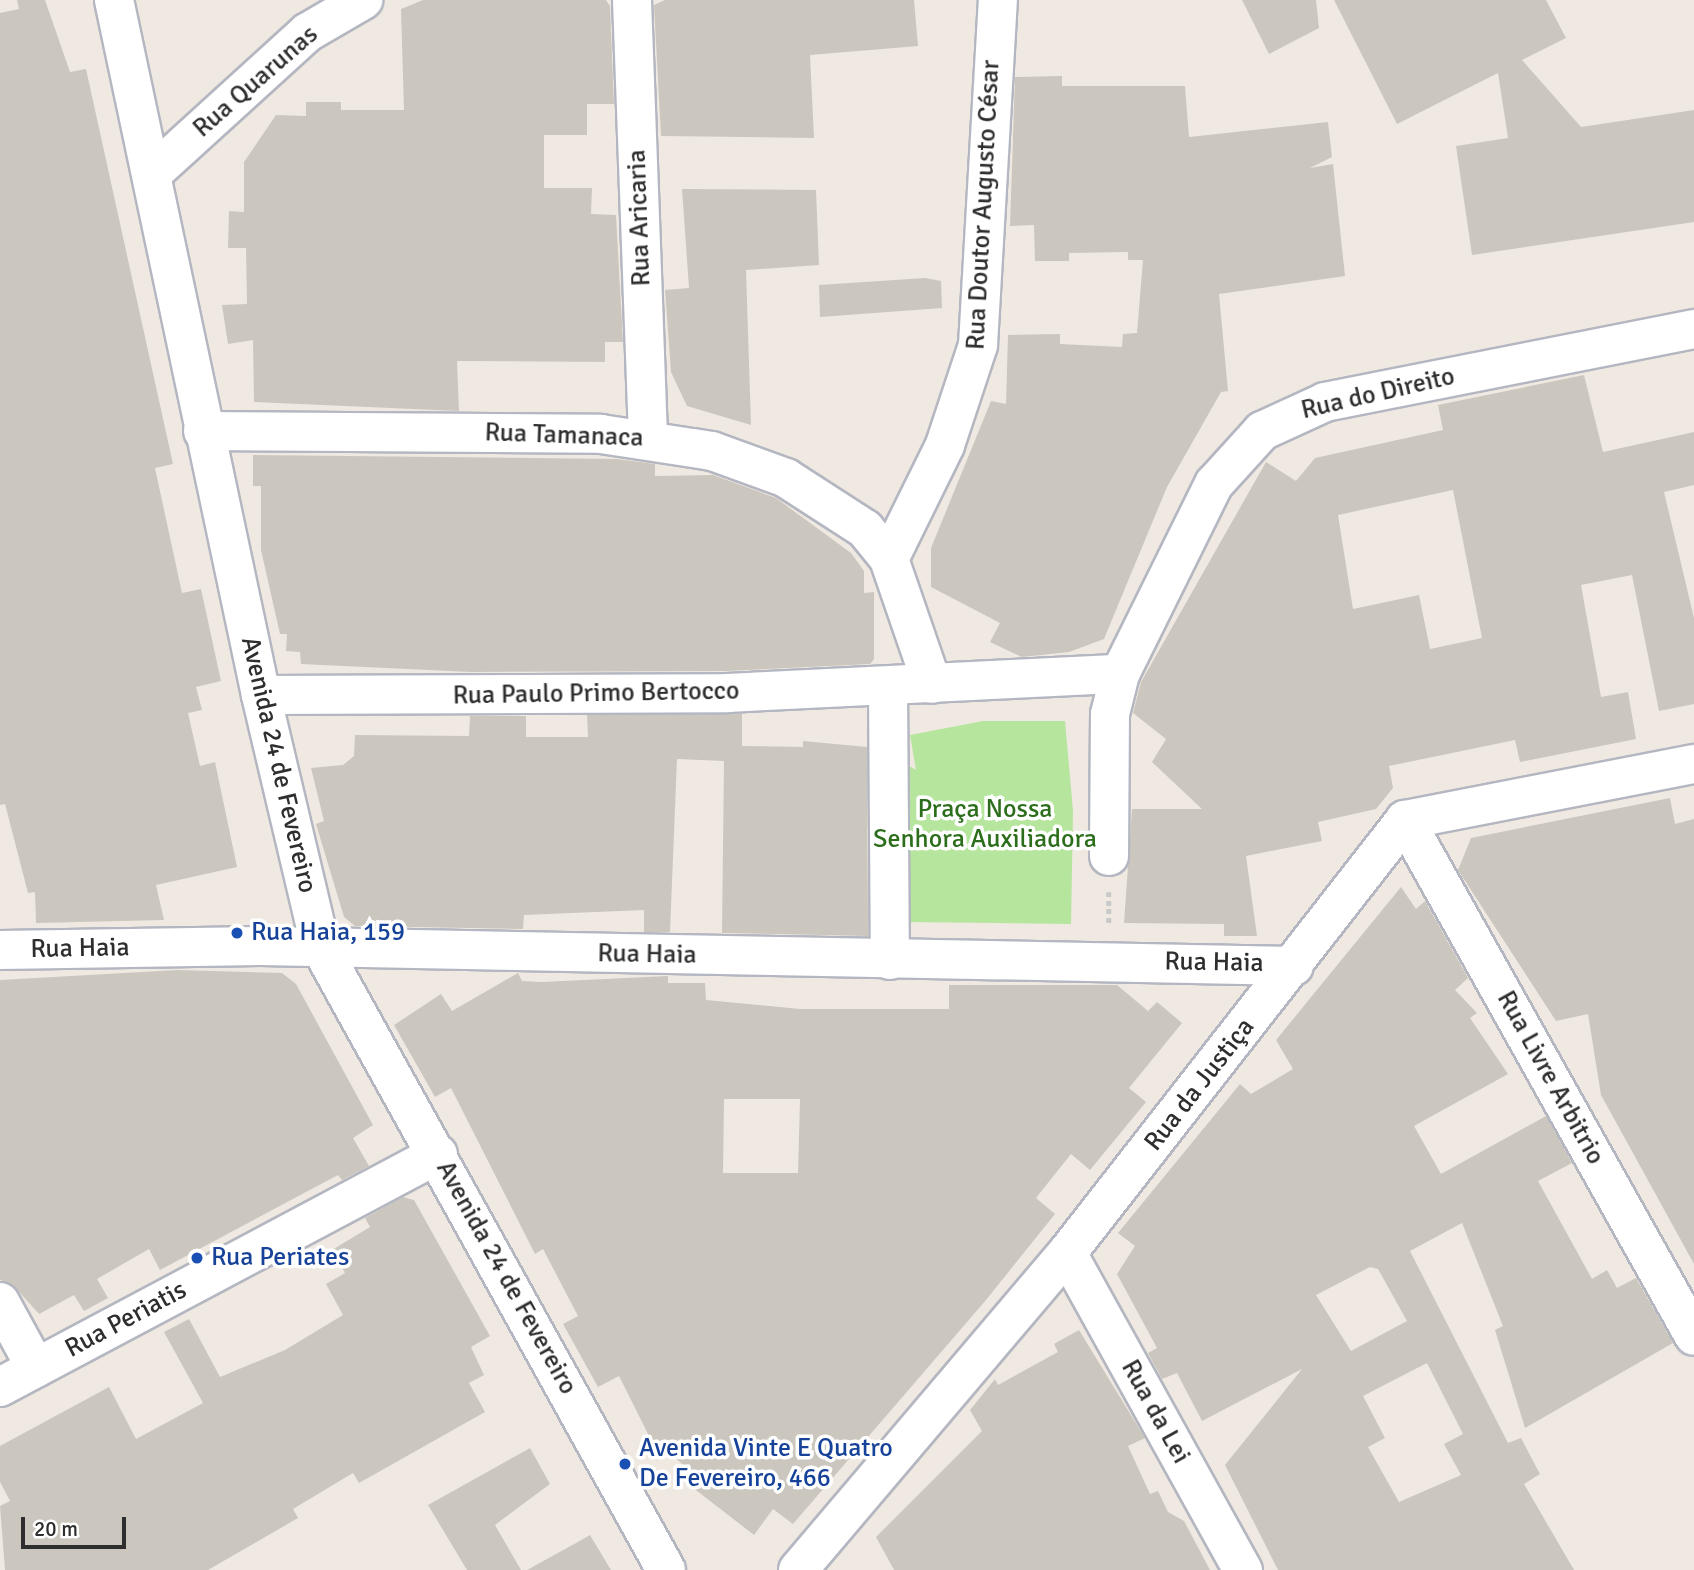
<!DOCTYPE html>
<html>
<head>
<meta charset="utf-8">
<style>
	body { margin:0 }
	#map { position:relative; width:1694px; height:1570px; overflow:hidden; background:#efe9e1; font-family:Signika,sans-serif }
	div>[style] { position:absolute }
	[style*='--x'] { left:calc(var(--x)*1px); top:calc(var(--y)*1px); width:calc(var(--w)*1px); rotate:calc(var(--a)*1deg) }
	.green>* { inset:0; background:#b6e59e }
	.building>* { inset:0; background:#cbc7bf }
	.path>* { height:4.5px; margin-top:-2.25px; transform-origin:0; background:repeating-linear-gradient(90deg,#c9c9c9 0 5px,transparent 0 8.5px) }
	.roads { filter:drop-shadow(2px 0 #b4b7c1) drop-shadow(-2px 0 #b4b7c1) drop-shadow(0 2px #b4b7c1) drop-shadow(0 -2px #b4b7c1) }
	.minor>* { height:38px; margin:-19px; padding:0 19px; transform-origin:19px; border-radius:19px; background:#fff }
	.dots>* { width:19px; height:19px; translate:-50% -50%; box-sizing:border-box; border:4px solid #fff; border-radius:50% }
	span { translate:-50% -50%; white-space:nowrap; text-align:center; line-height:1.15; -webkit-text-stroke:7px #fff; paint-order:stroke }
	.street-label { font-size:26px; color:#2e2e2e }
	.park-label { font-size:26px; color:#2c6e1b }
	.transit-label { font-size:26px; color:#164399 }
	.left { translate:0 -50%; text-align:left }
	.scale { position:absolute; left:21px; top:1517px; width:105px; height:32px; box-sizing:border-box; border:4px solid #2e2e2e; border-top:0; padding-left:9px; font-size:21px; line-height:24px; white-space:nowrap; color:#2e2e2e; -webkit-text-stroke:5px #fff; paint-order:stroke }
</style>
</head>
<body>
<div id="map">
	<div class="green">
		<div style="clip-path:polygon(983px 721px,1065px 721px,1073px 811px,1071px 924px,907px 922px,910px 871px,896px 884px,898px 759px,916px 770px,910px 735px)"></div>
	</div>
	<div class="building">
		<div style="clip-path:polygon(17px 0,45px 0,70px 72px,86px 69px,173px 464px,155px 468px,182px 593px,201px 589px,221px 681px,196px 687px,202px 710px,188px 713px,200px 766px,215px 762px,237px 867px,156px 885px,164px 920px,36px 923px,35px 892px,28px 893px,5px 804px,0 805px,0 13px,19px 9px)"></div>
		<div style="clip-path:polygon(423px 0,606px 0,610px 6px,614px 104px,587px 104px,587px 135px,544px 135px,544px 188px,592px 188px,591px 214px,616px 215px,623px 342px,605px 342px,605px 362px,457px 361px,459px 411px,254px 402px,253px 340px,228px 344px,222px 305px,247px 304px,246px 248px,228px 248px,229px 211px,244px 212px,244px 162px,276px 115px,306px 116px,306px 102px,341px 102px,341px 110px,404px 110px,401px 9px)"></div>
		<div style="clip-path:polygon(665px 0,914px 0,918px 46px,810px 55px,814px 138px,661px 136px,654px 5px)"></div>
		<div style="clip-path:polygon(1242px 0,1316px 0,1319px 28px,1269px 54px)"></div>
		<div style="clip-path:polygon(1334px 0,1546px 0,1566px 38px,1522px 60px,1581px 127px,1694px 110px,1694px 222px,1472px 255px,1456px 146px,1508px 138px,1498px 73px,1397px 124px)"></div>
		<div style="clip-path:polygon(1062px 76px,1062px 86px,1185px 86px,1189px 137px,1328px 122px,1332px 157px,1310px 168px,1333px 164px,1345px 276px,1219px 294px,1228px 391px,1221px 392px,1167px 487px,1104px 639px,1069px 652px,1022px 657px,990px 642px,1000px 623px,931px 587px,931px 548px,991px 401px,1006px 404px,1008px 335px,1060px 334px,1060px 344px,1122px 347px,1123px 334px,1137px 333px,1143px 260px,1128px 260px,1128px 252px,1069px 253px,1069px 261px,1035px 261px,1034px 225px,1010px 226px,1015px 77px)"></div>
		<div style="clip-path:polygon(682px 189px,816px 190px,819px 265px,746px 270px,751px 425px,687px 406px,671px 372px,665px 290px,689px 288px)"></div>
		<div style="clip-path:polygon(925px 278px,941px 281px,942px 308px,820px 317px,819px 285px)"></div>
		<div style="clip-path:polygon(evenodd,1584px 375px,1603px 452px,1694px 432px,1694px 485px,1664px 492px,1694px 618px,1694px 704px,1659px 711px,1632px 575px,1581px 585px,1601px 697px,1628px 692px,1636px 739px,1520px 762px,1515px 740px,1389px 766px,1393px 788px,1376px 809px,1318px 822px,1322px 841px,1246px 856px,1257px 936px,1224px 936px,1224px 924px,1124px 923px,1132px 809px,1202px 809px,1152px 762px,1166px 739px,1133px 713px,1141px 682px,1266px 462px,1296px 481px,1315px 458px,1443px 430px,1438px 405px,1584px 375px,1453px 490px,1482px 638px,1430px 649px,1419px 595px,1353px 609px,1338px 515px,1453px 490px)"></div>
		<div style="clip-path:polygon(253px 455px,617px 459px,655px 464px,655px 476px,713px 475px,776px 498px,851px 553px,864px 571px,864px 593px,874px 592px,874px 659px,870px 664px,726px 671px,471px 672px,301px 664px,300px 652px,286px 651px,287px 634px,280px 634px,261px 550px,261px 486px,253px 486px)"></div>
		<div style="clip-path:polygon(742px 714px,742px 746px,803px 747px,803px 741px,867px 747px,868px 936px,722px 933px,724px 761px,677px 759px,670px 932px,644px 932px,644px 910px,524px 915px,523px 929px,355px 926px,344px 917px,316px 824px,324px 821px,311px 768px,343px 765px,354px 756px,355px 735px,469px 736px,470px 716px,526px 716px,526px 737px,588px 737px,587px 715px)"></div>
		<div style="clip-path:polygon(1670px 798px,1675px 824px,1694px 819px,1694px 1264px,1601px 1095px,1588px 1014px,1556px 1021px,1458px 870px,1471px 838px)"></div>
		<div style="clip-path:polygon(evenodd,1401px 887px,1416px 909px,1425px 901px,1468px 978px,1455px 990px,1477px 1013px,1470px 1018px,1508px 1074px,1414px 1126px,1441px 1174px,1546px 1116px,1572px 1163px,1538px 1181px,1592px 1279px,1607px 1270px,1617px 1288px,1636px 1278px,1673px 1343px,1525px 1428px,1495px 1330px,1503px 1326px,1462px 1223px,1410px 1251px,1508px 1443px,1521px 1438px,1540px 1474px,1524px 1484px,1574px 1570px,1278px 1570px,1225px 1465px,1302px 1369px,1202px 1421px,1177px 1373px,1162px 1379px,1148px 1353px,1157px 1348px,1117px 1274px,1135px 1246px,1118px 1233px,1240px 1084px,1251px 1094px,1293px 1069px,1276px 1040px,1401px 887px,1370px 1267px,1378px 1269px,1407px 1321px,1351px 1351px,1316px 1295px,1370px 1267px,1401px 887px,1427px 1363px,1463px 1434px,1444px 1444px,1461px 1475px,1399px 1502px,1368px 1447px,1385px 1438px,1363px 1396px,1427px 1363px)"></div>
		<div style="clip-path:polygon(177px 970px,282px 973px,296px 984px,373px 1125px,353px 1138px,369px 1166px,342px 1180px,338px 1175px,160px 1270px,149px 1249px,97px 1279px,108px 1298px,84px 1311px,74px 1295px,39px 1314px,12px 1284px,0 1280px,0 980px)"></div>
		<div style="clip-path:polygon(evenodd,518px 973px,522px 981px,542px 982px,668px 976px,668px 983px,705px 983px,706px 1000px,800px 1009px,949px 1009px,949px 985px,1117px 985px,1148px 1011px,1157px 1002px,1182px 1023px,1129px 1088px,1146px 1102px,1090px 1170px,1071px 1154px,1036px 1198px,1055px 1214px,986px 1300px,793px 1524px,773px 1509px,754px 1535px,692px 1487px,698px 1480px,657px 1439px,652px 1442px,619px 1376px,598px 1387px,563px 1324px,578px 1316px,543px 1249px,535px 1254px,451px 1088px,435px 1097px,394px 1025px,441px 994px,452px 1011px,518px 973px,724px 1099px,800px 1099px,798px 1173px,723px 1173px,724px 1099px)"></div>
		<div style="clip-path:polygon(403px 1197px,414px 1200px,490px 1336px,471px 1347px,484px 1375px,469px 1383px,485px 1412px,359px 1483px,353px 1473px,293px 1509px,298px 1518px,208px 1570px,5px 1570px,0 1506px,10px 1501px,0 1482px,0 1446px,109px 1387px,136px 1439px,203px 1403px,164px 1332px,189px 1319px,220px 1377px,285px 1350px,343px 1315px,326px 1284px,345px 1273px,332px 1250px,370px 1227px,365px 1218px)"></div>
		<div style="clip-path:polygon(1079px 1330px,1145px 1438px,1128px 1446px,1150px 1494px,1158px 1491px,1168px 1512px,1184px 1521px,1210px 1570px,894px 1570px,876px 1537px,982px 1431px,970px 1410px,995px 1379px,998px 1385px,1058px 1352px,1054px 1344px)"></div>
		<div style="clip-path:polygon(530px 1448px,550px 1484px,495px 1525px,521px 1570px,467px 1570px,428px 1505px)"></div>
		<div style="clip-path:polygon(590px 1535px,611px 1570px,527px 1570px,576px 1543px)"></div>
	</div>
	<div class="path">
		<div style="--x:1109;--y:892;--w:33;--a:90"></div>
	</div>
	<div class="roads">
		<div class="minor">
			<div style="--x:114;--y:0;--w:710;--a:78.06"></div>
			<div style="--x:261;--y:695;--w:260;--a:76.7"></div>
			<div style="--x:321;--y:948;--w:711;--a:60.98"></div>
			<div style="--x:632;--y:0;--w:437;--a:87.9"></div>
			<div style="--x:154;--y:172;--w:208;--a:-42.3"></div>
			<div style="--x:308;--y:32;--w:64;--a:-30.2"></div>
			<div style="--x:203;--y:431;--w:398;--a:0.4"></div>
			<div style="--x:601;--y:434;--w:112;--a:8.7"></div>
			<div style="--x:712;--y:451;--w:79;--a:20"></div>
			<div style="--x:786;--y:478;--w:94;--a:32.8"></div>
			<div style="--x:865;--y:529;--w:38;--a:51"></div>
			<div style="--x:889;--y:559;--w:132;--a:71"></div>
			<div style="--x:889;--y:559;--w:127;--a:-63.8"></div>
			<div style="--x:945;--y:445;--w:105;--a:-71.7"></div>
			<div style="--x:978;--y:345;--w:346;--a:-86.7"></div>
			<div style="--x:888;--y:688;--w:272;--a:89.6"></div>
			<div style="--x:261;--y:695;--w:466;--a:-0.2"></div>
			<div style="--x:727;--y:693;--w:393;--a:-2.8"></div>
			<div style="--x:1405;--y:820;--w:591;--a:60.75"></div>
			<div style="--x:1109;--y:856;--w:142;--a:-89.6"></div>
			<div style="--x:1110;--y:714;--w:41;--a:-76"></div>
			<div style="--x:1120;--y:674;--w:212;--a:-63.7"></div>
			<div style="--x:1214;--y:484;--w:72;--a:-47.8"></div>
			<div style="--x:1262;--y:431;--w:69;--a:-24.7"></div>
			<div style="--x:1325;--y:402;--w:376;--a:-11.2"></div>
			<div style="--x:0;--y:950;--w:260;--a:-0.9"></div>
			<div style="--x:260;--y:946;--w:1034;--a:1.11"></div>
			<div style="--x:1067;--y:1253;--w:363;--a:61"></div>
			<div style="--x:0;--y:1302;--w:75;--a:61.4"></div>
			<div style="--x:0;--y:1387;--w:496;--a:-28"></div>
			<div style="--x:798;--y:1570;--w:416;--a:-49.7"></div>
			<div style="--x:1067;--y:1253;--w:549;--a:-52.02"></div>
			<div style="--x:1405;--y:820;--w:294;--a:-11"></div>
		</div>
	</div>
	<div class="dots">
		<div style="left:237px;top:933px;background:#1a4fb4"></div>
		<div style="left:197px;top:1258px;background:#1a4fb4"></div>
		<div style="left:625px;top:1464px;background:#1a4fb4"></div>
	</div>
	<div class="street-label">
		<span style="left:256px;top:82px;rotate:-41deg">Rua Quarunas</span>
		<span style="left:984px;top:205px;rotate:-87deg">Rua Doutor Augusto César</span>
		<span style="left:640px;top:218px;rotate:-92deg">Rua Aricaria</span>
		<span style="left:1378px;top:394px;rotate:-13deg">Rua do Direito</span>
		<span style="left:564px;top:436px;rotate:2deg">Rua Tamanaca</span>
		<span style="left:596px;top:694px;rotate:-1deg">Rua Paulo Primo Bertocco</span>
		<span style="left:278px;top:765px;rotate:77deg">Avenida 24 de Fevereiro</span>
		<span style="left:80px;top:949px;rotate:-1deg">Rua Haia</span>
		<span style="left:647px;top:955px;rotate:1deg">Rua Haia</span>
		<span style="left:1214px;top:963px;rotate:1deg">Rua Haia</span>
		<span style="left:1550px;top:1078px;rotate:61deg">Rua Livre Arbitrio</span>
		<span style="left:1200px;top:1085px;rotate:-52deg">Rua da Justiça</span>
		<span style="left:506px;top:1278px;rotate:61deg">Avenida 24 de Fevereiro</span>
		<span style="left:126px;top:1320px;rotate:-28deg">Rua Periatis</span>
		<span style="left:1155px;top:1412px;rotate:61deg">Rua da Lei</span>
	</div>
	<div class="park-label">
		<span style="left:985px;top:825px">Praça Nossa<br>Senhora Auxiliadora</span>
	</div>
	<div class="transit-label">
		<span class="left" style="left:251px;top:933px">Rua Haia, 159</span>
		<span class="left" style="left:211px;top:1258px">Rua Periates</span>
		<span class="left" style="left:639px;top:1464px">Avenida Vinte E Quatro<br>De Fevereiro, 466</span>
	</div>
	<div class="scale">20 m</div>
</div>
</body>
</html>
